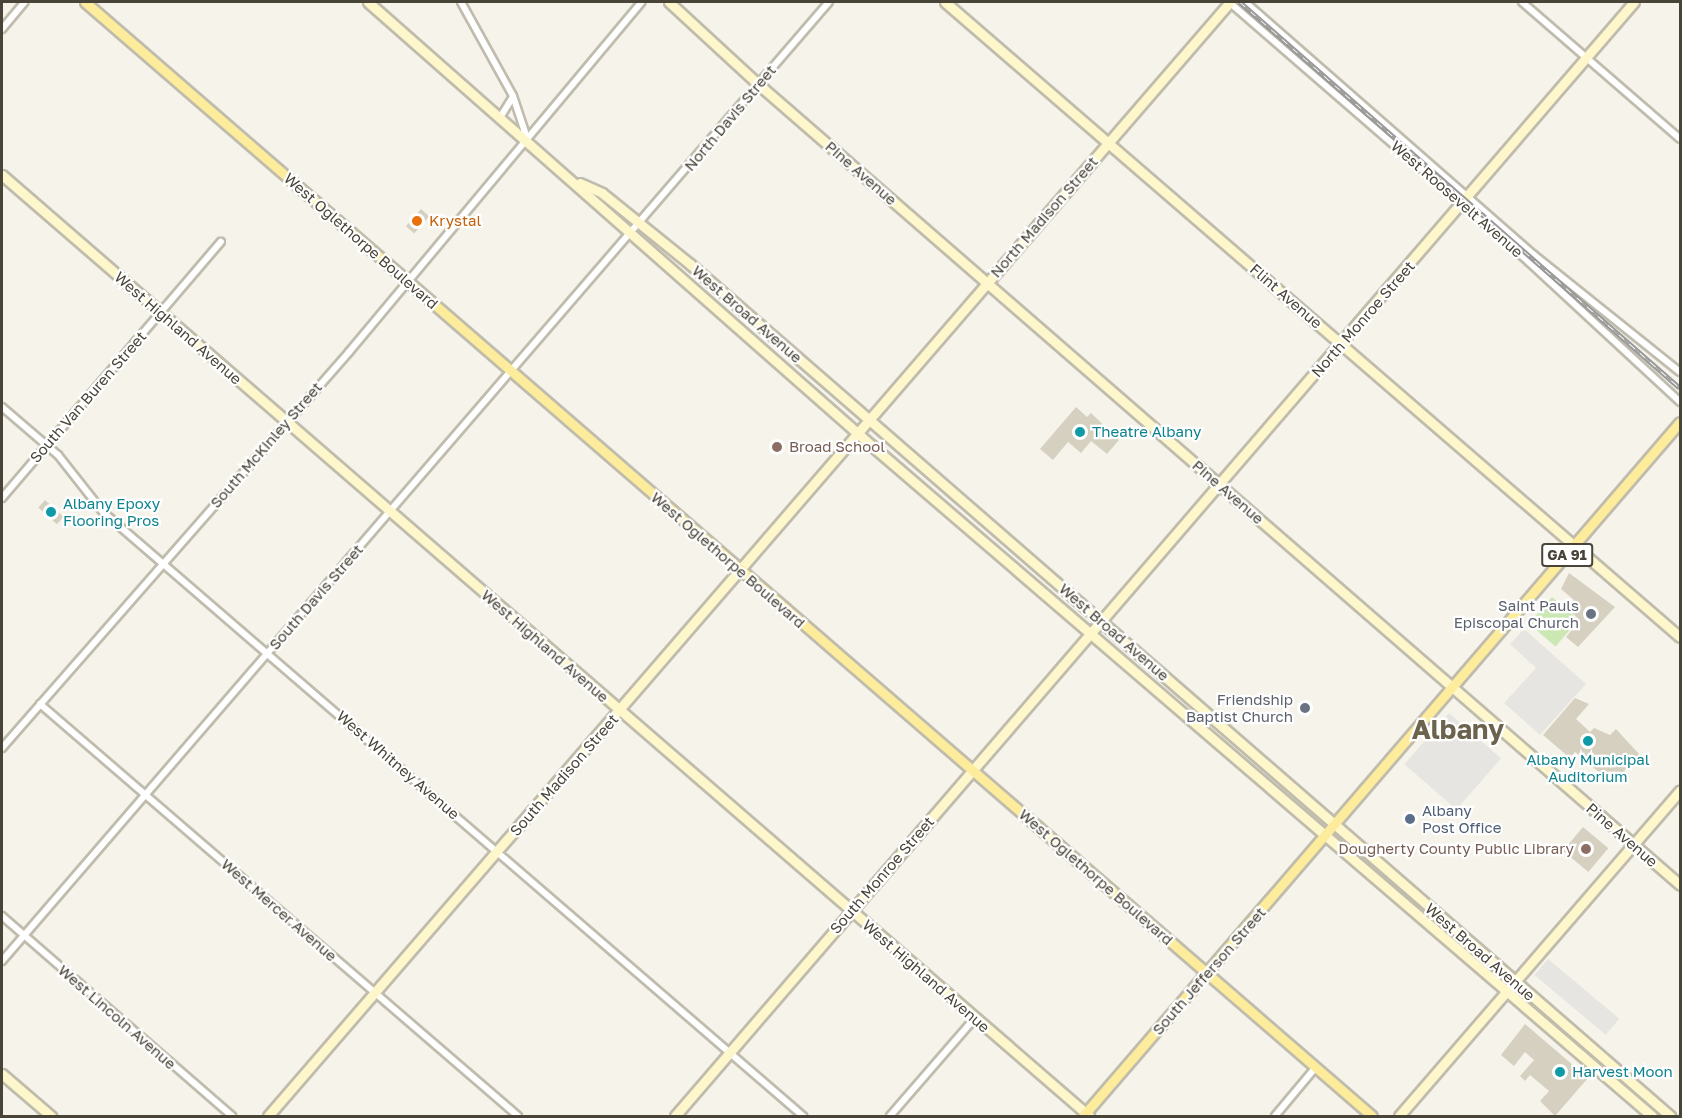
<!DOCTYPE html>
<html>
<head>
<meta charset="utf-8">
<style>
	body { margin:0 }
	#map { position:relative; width:1682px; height:1118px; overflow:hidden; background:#f5f3ea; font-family:"Golos Text",sans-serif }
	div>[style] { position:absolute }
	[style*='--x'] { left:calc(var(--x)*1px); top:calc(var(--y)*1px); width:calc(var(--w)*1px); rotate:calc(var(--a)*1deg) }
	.green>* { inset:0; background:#cbe8b4; transform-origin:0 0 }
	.parking>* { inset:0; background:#e7e5e1; transform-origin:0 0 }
	.building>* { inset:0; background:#d6d0c0; transform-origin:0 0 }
	.roads { filter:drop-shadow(2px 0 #c0bcad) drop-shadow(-2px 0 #c0bcad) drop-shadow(0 2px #c0bcad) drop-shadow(0 -2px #c0bcad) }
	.street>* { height:6px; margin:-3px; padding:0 3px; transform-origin:3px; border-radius:3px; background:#fff }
	.secondary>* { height:9px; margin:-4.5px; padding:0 4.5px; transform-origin:4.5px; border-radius:4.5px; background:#fef7cb }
	.primary>* { height:9px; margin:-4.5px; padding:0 4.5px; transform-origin:4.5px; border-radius:4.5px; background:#fdec9b }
	.rail>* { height:4.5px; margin-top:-2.25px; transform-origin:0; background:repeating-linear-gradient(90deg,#fff 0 7px,#999 0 14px); box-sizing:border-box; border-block:2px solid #999 }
	.dots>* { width:16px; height:16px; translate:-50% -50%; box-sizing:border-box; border:3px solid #fff; border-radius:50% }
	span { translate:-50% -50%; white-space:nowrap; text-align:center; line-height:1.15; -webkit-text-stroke:4.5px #fff; paint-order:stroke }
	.shield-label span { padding:2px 4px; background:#fff; border:2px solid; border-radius:4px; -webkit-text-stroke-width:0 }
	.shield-label { font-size:14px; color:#494438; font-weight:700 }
	.street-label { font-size:15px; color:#494438 }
	.food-label { font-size:15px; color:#c56008 }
	.left { translate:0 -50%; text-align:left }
	.culture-label { font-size:15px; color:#0d838f }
	.education-label { font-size:15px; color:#785e54 }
	.right { translate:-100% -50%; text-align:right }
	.worship-label { font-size:15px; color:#5b616d }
	.service-label { font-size:15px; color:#4e5e75 }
	.town-label { font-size:27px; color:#6c634f; font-weight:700 }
	.frame { position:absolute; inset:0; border:3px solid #494438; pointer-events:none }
</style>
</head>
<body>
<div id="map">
	<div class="green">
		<div style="left:1552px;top:597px;width:35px;height:35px;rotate:41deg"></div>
	</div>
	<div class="parking">
		<div style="clip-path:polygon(1524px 629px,1586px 684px,1540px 735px,1504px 703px,1536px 668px,1510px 644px)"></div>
		<div style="left:1449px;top:713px;width:69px;height:68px;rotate:41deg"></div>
		<div style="left:1548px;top:959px;width:93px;height:21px;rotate:40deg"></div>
	</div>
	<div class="building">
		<div style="left:421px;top:209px;width:11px;height:23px;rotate:41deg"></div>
		<div style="clip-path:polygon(1076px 407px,1087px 417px,1091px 413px,1119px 440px,1107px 454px,1091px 441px,1081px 453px,1068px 442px,1053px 460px,1040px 449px)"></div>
		<div style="left:45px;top:500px;width:25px;height:10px;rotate:42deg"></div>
		<div style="clip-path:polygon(1569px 573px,1615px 607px,1578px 647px,1566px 637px,1580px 620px,1567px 609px,1574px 600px,1561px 589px)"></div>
		<div style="clip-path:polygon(1575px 698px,1589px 704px,1576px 719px,1590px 732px,1594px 728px,1610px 735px,1616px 729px,1639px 754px,1613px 784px,1575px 752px,1570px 758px,1543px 735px)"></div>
		<div style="left:1583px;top:827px;width:33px;height:31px;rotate:40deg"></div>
		<div style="clip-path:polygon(1525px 1024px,1588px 1078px,1555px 1116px,1540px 1101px,1549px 1091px,1530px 1075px,1525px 1081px,1520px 1076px,1534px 1060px,1525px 1052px,1514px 1066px,1501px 1055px)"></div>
	</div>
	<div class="roads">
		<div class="street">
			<div style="--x:461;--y:2;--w:107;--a:61"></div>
			<div style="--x:513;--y:96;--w:44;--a:71.6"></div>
			<div style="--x:1229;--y:2;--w:397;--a:40.9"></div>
			<div style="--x:1529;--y:262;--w:206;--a:42.8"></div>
			<div style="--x:1245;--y:2;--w:384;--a:41.2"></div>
			<div style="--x:1534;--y:255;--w:187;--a:38.7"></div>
			<div style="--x:1522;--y:2;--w:209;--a:40.9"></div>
			<div style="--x:2;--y:29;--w:35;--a:-50"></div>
			<div style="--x:501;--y:116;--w:22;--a:-58"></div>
			<div style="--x:2;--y:407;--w:74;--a:40.6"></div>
			<div style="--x:58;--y:455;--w:73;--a:51.7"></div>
			<div style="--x:103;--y:512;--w:925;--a:40.79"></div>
			<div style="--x:2;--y:498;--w:337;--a:-49.5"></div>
			<div style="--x:40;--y:704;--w:631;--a:40.76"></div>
			<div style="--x:2;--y:748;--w:527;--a:-48.77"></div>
			<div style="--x:349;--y:352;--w:456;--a:-50.1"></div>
			<div style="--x:2;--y:916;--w:305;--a:41"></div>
			<div style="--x:2;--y:961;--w:1266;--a:-49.23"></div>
			<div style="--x:890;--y:1116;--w:130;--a:-49.1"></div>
			<div style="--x:1275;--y:1116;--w:64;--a:-50.1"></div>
		</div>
		<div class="secondary">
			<div style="--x:368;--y:2;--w:670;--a:41.37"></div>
			<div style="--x:871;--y:445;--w:1030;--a:40.67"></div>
			<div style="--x:669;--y:2;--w:121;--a:42.7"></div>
			<div style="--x:758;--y:84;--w:1221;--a:40.98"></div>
			<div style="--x:945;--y:2;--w:971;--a:40.83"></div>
			<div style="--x:2;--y:175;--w:1438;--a:40.88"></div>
			<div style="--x:580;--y:183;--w:24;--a:24"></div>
			<div style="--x:602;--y:193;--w:113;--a:38.9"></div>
			<div style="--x:690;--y:264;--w:1299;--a:41"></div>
			<div style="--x:2;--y:1074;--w:65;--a:40.6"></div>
			<div style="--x:268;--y:1116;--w:1472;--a:-49.19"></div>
			<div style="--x:675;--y:1116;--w:1470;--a:-49.28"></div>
			<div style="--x:1399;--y:1116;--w:430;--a:-49.2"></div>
		</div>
		<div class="primary">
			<div style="--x:85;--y:2;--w:1702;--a:40.88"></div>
			<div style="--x:1083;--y:1116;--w:915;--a:-49.3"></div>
		</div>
	</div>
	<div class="rail">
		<div style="--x:1240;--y:2;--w:585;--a:41.26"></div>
	</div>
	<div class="dots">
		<div style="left:417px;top:221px;background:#e8710a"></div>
		<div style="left:1080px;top:432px;background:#0f9aa8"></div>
		<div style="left:777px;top:447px;background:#8d6e63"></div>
		<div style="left:51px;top:512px;background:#0f9aa8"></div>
		<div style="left:1591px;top:614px;background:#6b7280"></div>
		<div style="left:1305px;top:708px;background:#6b7280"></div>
		<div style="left:1588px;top:741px;background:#0f9aa8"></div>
		<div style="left:1410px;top:819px;background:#5c6f8a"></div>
		<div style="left:1586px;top:849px;background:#8d6e63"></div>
		<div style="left:1560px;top:1072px;background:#0f9aa8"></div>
	</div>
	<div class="shield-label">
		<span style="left:1567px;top:555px">GA 91</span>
	</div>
	<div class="street-label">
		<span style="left:730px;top:118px;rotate:-50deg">North Davis Street</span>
		<span style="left:861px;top:173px;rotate:41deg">Pine Avenue</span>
		<span style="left:1457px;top:199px;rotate:41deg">West Roosevelt Avenue</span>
		<span style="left:1044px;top:217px;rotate:-49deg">North Madison Street</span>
		<span style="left:361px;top:241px;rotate:41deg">West Oglethorpe Boulevard</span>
		<span style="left:1286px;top:296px;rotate:41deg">Flint Avenue</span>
		<span style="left:747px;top:314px;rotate:41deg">West Broad Avenue</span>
		<span style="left:1363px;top:319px;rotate:-49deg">North Monroe Street</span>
		<span style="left:178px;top:328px;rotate:41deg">West Highland Avenue</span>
		<span style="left:88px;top:397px;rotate:-49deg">South Van Buren Street</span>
		<span style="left:266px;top:445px;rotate:-49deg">South McKinley Street</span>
		<span style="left:1228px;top:492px;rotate:41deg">Pine Avenue</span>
		<span style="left:728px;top:560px;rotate:41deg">West Oglethorpe Boulevard</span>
		<span style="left:316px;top:597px;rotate:-49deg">South Davis Street</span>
		<span style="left:1114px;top:632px;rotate:41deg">West Broad Avenue</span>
		<span style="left:545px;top:646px;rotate:41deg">West Highland Avenue</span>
		<span style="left:398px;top:765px;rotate:41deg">West Whitney Avenue</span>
		<span style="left:564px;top:775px;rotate:-49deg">South Madison Street</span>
		<span style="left:1622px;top:835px;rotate:41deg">Pine Avenue</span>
		<span style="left:882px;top:875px;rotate:-49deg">South Monroe Street</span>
		<span style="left:1096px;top:877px;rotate:41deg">West Oglethorpe Boulevard</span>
		<span style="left:279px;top:910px;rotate:41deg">West Mercer Avenue</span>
		<span style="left:1480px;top:952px;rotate:41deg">West Broad Avenue</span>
		<span style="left:1209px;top:971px;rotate:-49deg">South Jefferson Street</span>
		<span style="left:926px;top:976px;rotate:41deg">West Highland Avenue</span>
		<span style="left:117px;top:1017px;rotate:41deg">West Lincoln Avenue</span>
	</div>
	<div class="food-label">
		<span class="left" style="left:429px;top:221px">Krystal</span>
	</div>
	<div class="culture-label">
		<span class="left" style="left:1092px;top:432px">Theatre Albany</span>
		<span class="left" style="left:63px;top:512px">Albany Epoxy<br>Flooring Pros</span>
		<span style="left:1588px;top:768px">Albany Municipal<br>Auditorium</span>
		<span class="left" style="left:1572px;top:1072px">Harvest Moon</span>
	</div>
	<div class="education-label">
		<span class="left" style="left:789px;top:447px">Broad School</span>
		<span class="right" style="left:1574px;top:849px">Dougherty County Public Library</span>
	</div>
	<div class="worship-label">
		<span class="right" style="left:1579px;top:614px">Saint Pauls<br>Episcopal Church</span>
		<span class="right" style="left:1293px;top:708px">Friendship<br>Baptist Church</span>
	</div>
	<div class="service-label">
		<span class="left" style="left:1422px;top:819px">Albany<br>Post Office</span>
	</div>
	<div class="town-label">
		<span style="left:1458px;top:730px">Albany</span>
	</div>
	<div class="frame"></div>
</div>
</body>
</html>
